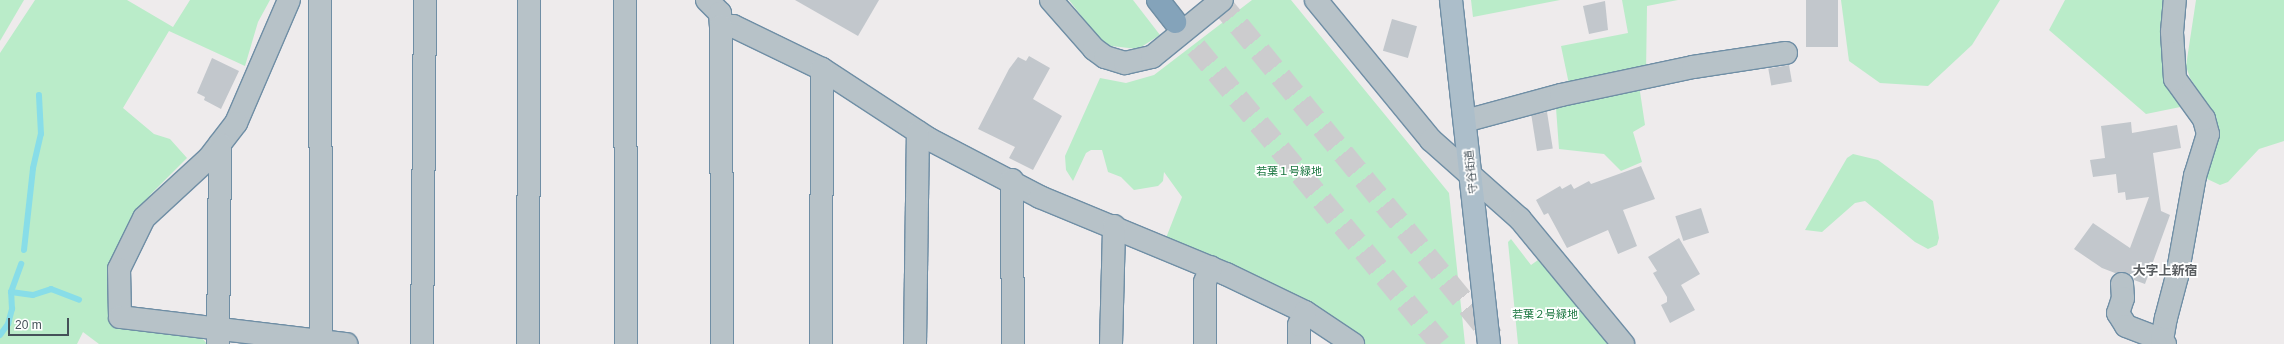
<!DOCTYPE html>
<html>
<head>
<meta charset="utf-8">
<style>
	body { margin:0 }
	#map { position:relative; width:2284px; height:344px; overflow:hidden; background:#eeebec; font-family:Helvetica,"Noto Sans JP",sans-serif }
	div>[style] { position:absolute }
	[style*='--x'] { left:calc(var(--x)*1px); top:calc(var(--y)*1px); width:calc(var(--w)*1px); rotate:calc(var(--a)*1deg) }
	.green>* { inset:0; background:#baecc9 }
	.stream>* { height:6px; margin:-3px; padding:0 3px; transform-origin:3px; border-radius:3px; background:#88dde8 }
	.building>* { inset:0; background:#c2c7cc; transform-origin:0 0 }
	.highway-tunnel>* { height:22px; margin-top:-11px; transform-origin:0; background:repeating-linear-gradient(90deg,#ccccce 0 22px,transparent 0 33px) }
	.roads { filter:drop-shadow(1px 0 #6f8ea5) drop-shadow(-1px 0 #6f8ea5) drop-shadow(0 1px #6f8ea5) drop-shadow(0 -1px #6f8ea5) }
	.minor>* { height:22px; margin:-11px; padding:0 11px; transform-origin:11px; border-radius:11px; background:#b7c2c8 }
	.major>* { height:22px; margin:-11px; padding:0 11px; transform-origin:11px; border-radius:11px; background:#acbeca }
	.highway>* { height:22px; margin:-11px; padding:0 11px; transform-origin:11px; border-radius:11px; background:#84a3ba }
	span { translate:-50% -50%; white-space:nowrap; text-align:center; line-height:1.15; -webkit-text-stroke:3.5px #fff; paint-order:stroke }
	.park-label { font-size:11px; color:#19763f }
	.street-label { font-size:11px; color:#455158 }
	.quarter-label { font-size:13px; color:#595d60; font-weight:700 }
	.scale { position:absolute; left:8px; top:318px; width:61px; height:18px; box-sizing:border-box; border:2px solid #455158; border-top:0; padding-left:5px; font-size:12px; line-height:14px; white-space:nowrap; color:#455158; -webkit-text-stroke:3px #fff; paint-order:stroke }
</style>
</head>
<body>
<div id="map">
	<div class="green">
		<div style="clip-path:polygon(0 0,24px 0,0 41px)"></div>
		<div style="clip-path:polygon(35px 0,127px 0,173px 27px,190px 0,270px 0,258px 22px,245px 66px,169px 31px,123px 108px,154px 134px,170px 139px,187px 158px,151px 194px,130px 222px,111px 263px,113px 327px,202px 338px,207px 344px,99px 344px,83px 332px,77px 344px,0 344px,0 53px)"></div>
		<div style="clip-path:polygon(1069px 0,1133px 0,1160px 35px,1138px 49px,1111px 46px,1100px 40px)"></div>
		<div style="clip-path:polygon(1252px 0,1291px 0,1449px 193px,1465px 344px,1361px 344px,1166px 238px,1182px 197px,1164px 172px,1163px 181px,1158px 186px,1134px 190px,1121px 177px,1108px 172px,1102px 150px,1091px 150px,1086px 153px,1073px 181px,1066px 170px,1065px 156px,1100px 78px,1126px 83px,1154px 75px)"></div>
		<div style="clip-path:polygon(1471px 0,1560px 0,1473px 17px)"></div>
		<div style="clip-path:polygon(1622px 0,1678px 0,1647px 6px,1646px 74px,1570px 89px,1561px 46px,1628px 33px)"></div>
		<div style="clip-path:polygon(1841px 0,2000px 0,1972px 45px,1928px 86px,1880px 83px,1849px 61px)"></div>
		<div style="clip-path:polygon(2065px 0,2185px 0,2178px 61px,2195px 104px,2146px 114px,2049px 30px)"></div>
		<div style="clip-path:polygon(2196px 0,2284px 0,2284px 141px,2259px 149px,2228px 182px,2220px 185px,2203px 177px,2217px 132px,2217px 119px,2190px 78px,2186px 66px)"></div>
		<div style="clip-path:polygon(1639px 85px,1645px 125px,1633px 132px,1642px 162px,1621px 171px,1604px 154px,1559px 149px,1556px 108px)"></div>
		<div style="clip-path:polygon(1853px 154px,1878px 160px,1933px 201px,1939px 238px,1937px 245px,1928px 249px,1915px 242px,1865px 201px,1855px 203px,1822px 232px,1805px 230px,1847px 158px)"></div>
		<div style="clip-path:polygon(1511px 239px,1531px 265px,1538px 260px,1611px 344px,1518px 344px,1508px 242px)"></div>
	</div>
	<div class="stream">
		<div style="--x:24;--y:250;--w:82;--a:-83.7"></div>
		<div style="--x:33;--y:168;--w:35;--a:-77"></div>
		<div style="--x:41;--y:134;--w:39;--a:-93"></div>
		<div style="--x:11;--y:292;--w:30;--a:-70"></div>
		<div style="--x:0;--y:335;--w:14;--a:-54"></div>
		<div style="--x:8;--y:324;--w:16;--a:-75"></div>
		<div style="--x:12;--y:309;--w:17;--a:-93"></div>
		<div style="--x:11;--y:292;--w:22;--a:8"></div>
		<div style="--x:33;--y:295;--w:19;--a:-18"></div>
		<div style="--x:51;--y:289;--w:30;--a:21"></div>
	</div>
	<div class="building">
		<div style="clip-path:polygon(795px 0,879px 0,858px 36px)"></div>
		<div style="left:1806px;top:0;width:32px;height:47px"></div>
		<div style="clip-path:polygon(1605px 1px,1608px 30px,1589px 34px,1583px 6px)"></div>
		<div style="left:1392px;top:19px;width:26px;height:33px;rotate:16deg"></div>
		<div style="clip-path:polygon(1029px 56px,1050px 68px,1033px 99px,1062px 116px,1033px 170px,1009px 158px,1015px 147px,978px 129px,1009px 69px,1018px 57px,1026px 61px)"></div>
		<div style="clip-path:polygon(212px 58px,239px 71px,221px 109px,204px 100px,205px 97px,197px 93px)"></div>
		<div style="left:1789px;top:65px;width:17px;height:21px;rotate:80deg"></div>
		<div style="left:1547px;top:112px;width:37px;height:16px;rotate:81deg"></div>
		<div style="clip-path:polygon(2131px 122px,2132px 133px,2177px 125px,2181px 148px,2153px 153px,2161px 211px,2170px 215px,2145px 284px,2134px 280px,2127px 273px,2115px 273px,2102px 268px,2074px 249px,2093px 223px,2130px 248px,2149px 197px,2126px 200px,2125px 192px,2118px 193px,2116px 174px,2093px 177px,2090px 160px,2105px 158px,2101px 126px)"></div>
		<div style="clip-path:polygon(1641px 166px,1655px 199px,1623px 210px,1637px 246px,1618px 254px,1608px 230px,1567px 248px,1548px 213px,1544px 215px,1536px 200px,1560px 186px,1562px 189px,1571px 184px,1574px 189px,1589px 181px,1591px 184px)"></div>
		<div style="left:1701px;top:208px;width:26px;height:27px;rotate:72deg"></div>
		<div style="clip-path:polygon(1679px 238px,1700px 274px,1681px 285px,1695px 310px,1670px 323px,1661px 305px,1667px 302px,1667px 297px,1653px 273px,1657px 271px,1648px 257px)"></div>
	</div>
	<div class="highway-tunnel">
		<div style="--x:1218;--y:0;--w:435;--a:50.8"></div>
		<div style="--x:1175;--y:22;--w:417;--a:50.5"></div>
	</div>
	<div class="roads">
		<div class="minor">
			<div style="--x:289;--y:0;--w:134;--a:113.3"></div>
			<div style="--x:236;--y:123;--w:44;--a:127.6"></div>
			<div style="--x:209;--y:158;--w:88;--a:137.3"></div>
			<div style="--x:144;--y:218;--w:57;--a:116.1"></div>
			<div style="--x:119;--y:269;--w:48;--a:88.8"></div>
			<div style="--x:120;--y:317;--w:228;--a:6.8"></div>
			<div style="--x:320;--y:0;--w:344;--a:89.8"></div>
			<div style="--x:625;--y:0;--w:344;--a:89.8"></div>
			<div style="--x:707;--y:0;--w:18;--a:45"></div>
			<div style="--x:720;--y:13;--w:13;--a:86"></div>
			<div style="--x:721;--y:26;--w:12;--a:0"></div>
			<div style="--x:733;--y:26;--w:99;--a:25.8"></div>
			<div style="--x:822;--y:69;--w:128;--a:33.2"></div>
			<div style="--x:929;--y:139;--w:125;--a:27.6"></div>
			<div style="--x:1040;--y:197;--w:201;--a:22.5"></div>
			<div style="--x:1226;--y:274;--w:88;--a:25.7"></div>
			<div style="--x:1305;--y:312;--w:58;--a:33.7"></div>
			<div style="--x:1051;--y:0;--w:65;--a:48.7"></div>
			<div style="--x:1094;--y:49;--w:14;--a:36"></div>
			<div style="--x:1105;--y:57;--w:21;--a:17"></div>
			<div style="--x:1125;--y:63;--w:28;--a:-13"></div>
			<div style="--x:1152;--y:57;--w:90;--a:-39.2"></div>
			<div style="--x:1316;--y:0;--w:181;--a:50.6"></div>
			<div style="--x:1431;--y:140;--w:119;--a:41.6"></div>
			<div style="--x:1520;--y:219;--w:162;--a:50.5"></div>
			<div style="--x:721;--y:26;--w:318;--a:89.8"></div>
			<div style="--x:1465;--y:121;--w:99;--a:-15.2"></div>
			<div style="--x:1561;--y:95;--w:135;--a:-12"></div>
			<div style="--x:1693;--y:67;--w:94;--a:-8.6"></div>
			<div style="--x:1012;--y:180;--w:164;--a:89.7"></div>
			<div style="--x:2122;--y:284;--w:14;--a:86"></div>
			<div style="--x:2123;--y:298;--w:16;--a:108"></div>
			<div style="--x:2118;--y:313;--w:15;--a:58"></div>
			<div style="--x:2126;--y:326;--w:39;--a:21"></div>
			<div style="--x:218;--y:344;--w:200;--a:-89.4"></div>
			<div style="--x:422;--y:344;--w:344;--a:-89.5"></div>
			<div style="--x:528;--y:344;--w:344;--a:-89.8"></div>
			<div style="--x:821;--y:344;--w:275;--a:-89.8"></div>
			<div style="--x:915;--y:344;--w:212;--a:-89.2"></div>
			<div style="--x:1111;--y:344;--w:118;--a:-88.5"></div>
			<div style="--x:1205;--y:344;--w:62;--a:-90"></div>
			<div style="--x:1205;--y:282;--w:16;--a:-68"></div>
			<div style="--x:1299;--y:344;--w:19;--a:-90"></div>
			<div style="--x:1299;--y:325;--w:14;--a:-65"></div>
			<div style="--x:2165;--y:344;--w:5;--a:-127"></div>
			<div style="--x:2162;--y:340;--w:22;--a:-80"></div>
			<div style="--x:2166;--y:318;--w:43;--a:-75.3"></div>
			<div style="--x:2177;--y:276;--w:102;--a:-79.8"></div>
			<div style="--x:2195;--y:176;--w:44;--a:-72.8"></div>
			<div style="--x:2208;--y:134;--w:16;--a:-105"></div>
			<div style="--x:2204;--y:119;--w:49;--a:-125.9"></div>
			<div style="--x:2175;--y:79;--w:47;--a:-93.7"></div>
			<div style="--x:2172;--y:32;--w:32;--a:-85"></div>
		</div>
		<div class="major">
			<div style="--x:1451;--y:0;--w:346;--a:83.7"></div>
		</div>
		<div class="highway">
			<div style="--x:1158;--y:0;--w:28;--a:52"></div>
		</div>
	</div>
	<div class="park-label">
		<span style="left:1289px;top:171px">若葉１号緑地</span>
		<span style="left:1545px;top:314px">若葉２号緑地</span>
	</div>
	<div class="street-label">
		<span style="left:1471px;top:172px;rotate:-96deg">守谷街道</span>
	</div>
	<div class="quarter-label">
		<span style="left:2165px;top:271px">大字上新宿</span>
	</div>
	<div class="scale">20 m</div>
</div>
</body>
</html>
